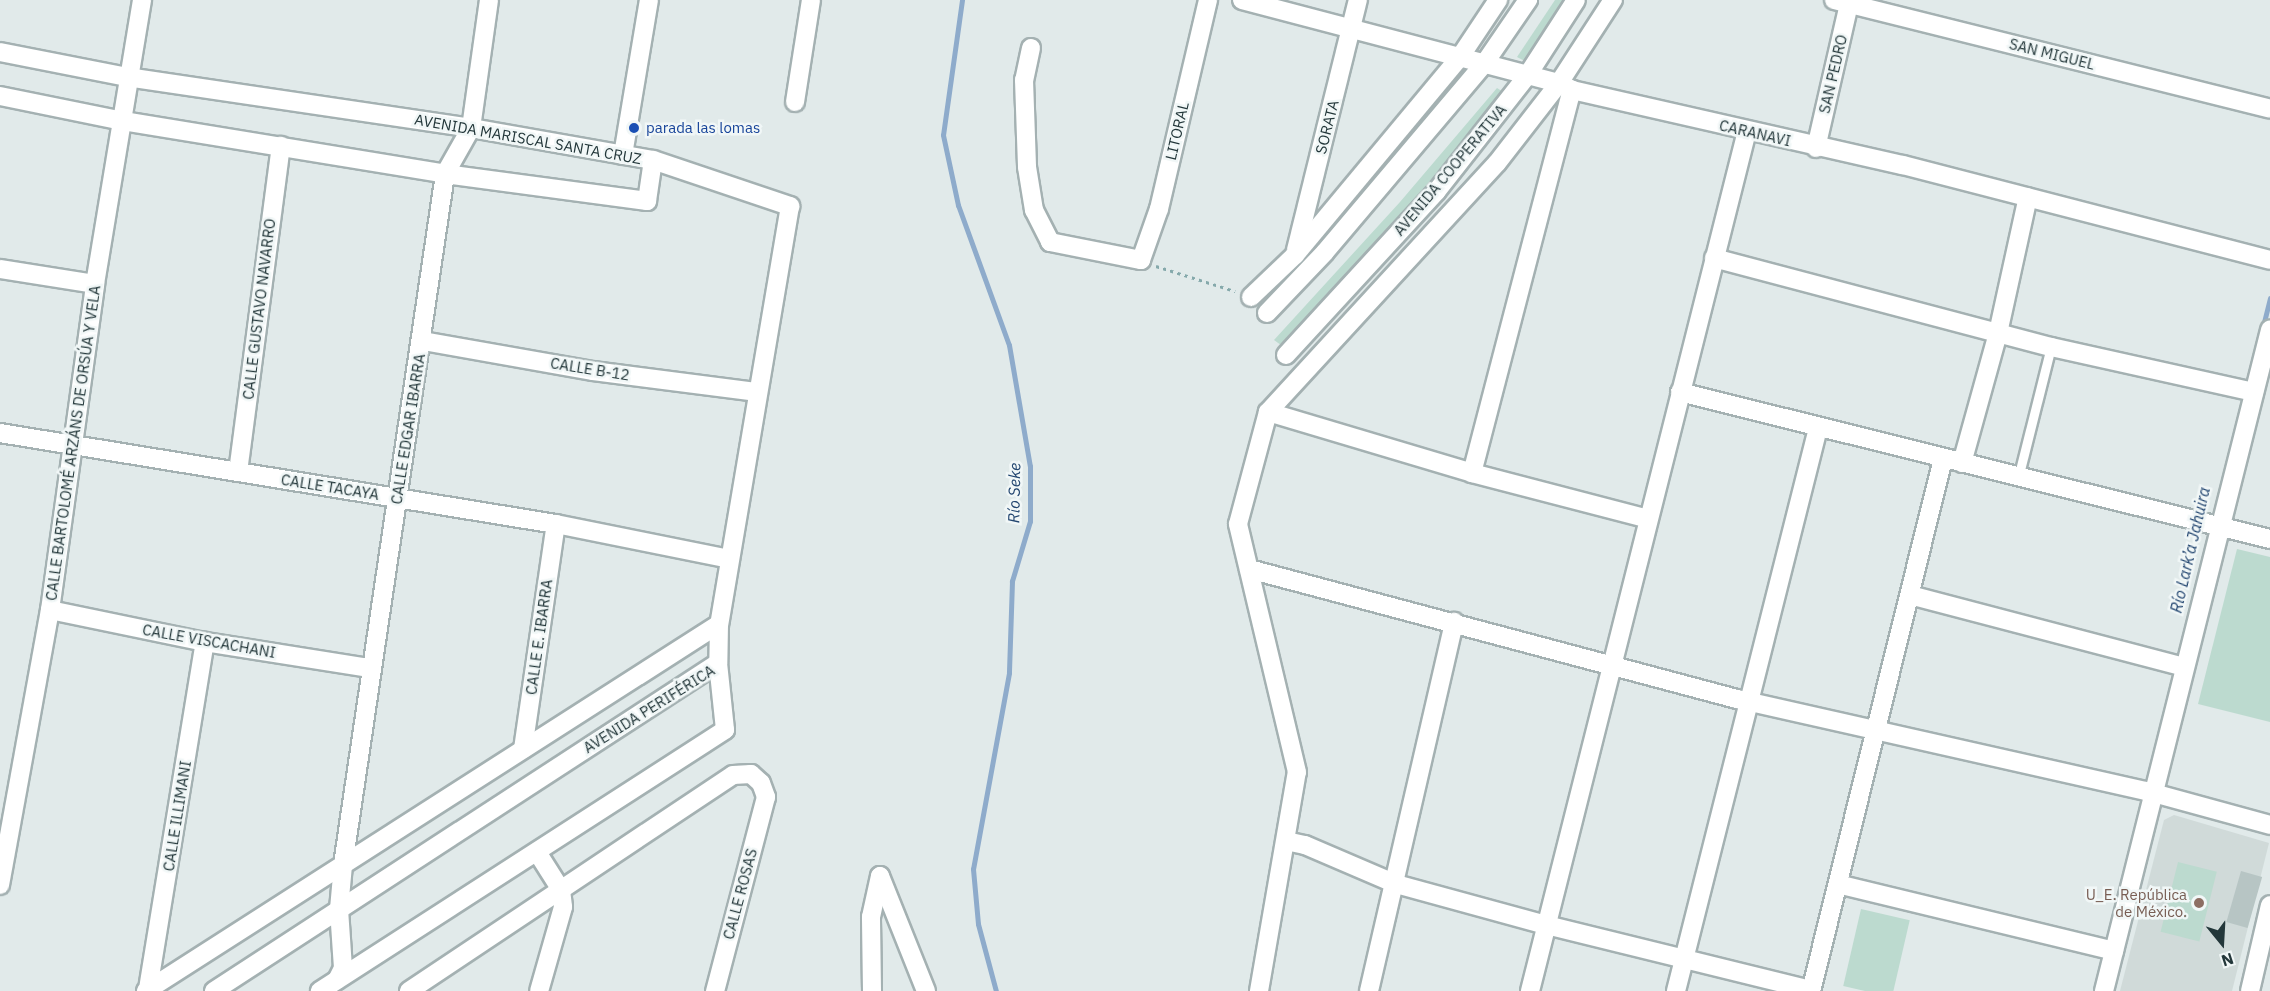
<!DOCTYPE html>
<html>
<head>
<meta charset="utf-8">
<style>
	body { margin:0 }
	#map { position:relative; width:2270px; height:991px; overflow:hidden; background:#e1eaea; font-family:"IBM Plex Sans",sans-serif }
	div>[style] { position:absolute }
	[style*='--x'] { left:calc(var(--x)*1px); top:calc(var(--y)*1px); width:calc(var(--w)*1px); rotate:calc(var(--a)*1deg) }
	.built>* { inset:0; background:#d0dad9 }
	.green>* { inset:0; background:#bcdacf; transform-origin:0 0 }
	.stream>* { height:5px; margin:-2.5px; padding:0 2.5px; transform-origin:2.5px; border-radius:2.5px; background:#8eabcb }
	.building>* { inset:0; background:#b7c5c4; transform-origin:0 0 }
	.path>* { height:3px; margin-top:-1.5px; transform-origin:0; background:repeating-linear-gradient(90deg,#85a9ab 0 3px,transparent 0 7.5px) }
	.roads { filter:drop-shadow(2px 0 #a4b1b2) drop-shadow(-2px 0 #a4b1b2) drop-shadow(0 2px #a4b1b2) drop-shadow(0 -2px #a4b1b2) }
	.service>* { height:9px; margin:-4.5px; padding:0 4.5px; transform-origin:4.5px; border-radius:4.5px; background:#fff }
	.minor>* { height:18px; margin:-9px; padding:0 9px; transform-origin:9px; border-radius:9px; background:#fff }
	.tertiary>* { height:18px; margin:-9px; padding:0 9px; transform-origin:9px; border-radius:9px; background:#fff }
	.secondary>* { height:18px; margin:-9px; padding:0 9px; transform-origin:9px; border-radius:9px; background:#fff }
	.dots>* { width:16px; height:16px; translate:-50% -50%; box-sizing:border-box; border:3px solid #f1f7f7; border-radius:50% }
	span { translate:-50% -50%; white-space:nowrap; text-align:center; line-height:1.15; -webkit-text-stroke:5px #f1f7f7; paint-order:stroke }
	.street-label { font-size:15px; color:#23373a }
	.transit-label { font-size:15px; color:#164399 }
	.left { translate:0 -50%; text-align:left }
	.education-label { font-size:15px; color:#785e54 }
	.right { translate:-100% -50%; text-align:right }
	.water-label { font-size:16px; color:#234670; font-style:italic }
	.north { position:absolute; left:2192px; top:913px; width:60px; height:60px; -webkit-text-stroke:4px #f1f7f7; paint-order:stroke; rotate:162deg; font-size:16px; font-weight:700; line-height:24px; text-align:center; color:#23373a }
	.north::after { content:''; display:block; margin:auto; width:21px; height:27px; background:#23373a; clip-path:polygon(50% 0,100% 100%,50% 72%,0 100%) }
</style>
</head>
<body>
<div id="map">
	<div class="built">
		<div style="clip-path:polygon(2174px 815px,2269px 843px,2232px 991px,2120px 991px,2164px 820px)"></div>
	</div>
	<div class="green">
		<div style="clip-path:polygon(1555px 0,1573px 0,1530px 64px,1517px 57px)"></div>
		<div style="clip-path:polygon(1497px 88px,1511px 97px,1285px 348px,1274px 340px,1400px 202px)"></div>
		<div style="clip-path:polygon(2237px 549px,2270px 557px,2270px 722px,2198px 704px)"></div>
		<div style="left:2178px;top:862px;width:40px;height:72px;rotate:14deg"></div>
		<div style="left:1861px;top:909px;width:50px;height:79px;rotate:13deg"></div>
	</div>
	<div class="stream">
		<div style="--x:962;--y:0;--w:136;--a:98"></div>
		<div style="--x:943;--y:135;--w:72;--a:77.9"></div>
		<div style="--x:958;--y:205;--w:149;--a:70"></div>
		<div style="--x:1009;--y:345;--w:123;--a:80.2"></div>
		<div style="--x:1030;--y:466;--w:55;--a:90"></div>
		<div style="--x:1030;--y:521;--w:63;--a:106.7"></div>
		<div style="--x:1012;--y:581;--w:92;--a:91.9"></div>
		<div style="--x:1009;--y:673;--w:199;--a:100.4"></div>
		<div style="--x:973;--y:869;--w:55;--a:84.8"></div>
		<div style="--x:978;--y:924;--w:69;--a:75"></div>
		<div style="--x:2262;--y:330;--w:33;--a:-76"></div>
		<div style="--x:2189;--y:618;--w:215;--a:-76"></div>
	</div>
	<div class="building">
		<div style="left:2241px;top:871px;width:22px;height:53px;rotate:16deg"></div>
	</div>
	<div class="path">
		<div style="--x:1156;--y:266;--w:83;--a:17.6"></div>
	</div>
	<div class="roads">
		<div class="service">
			<div style="--x:2018;--y:478;--w:135;--a:-75.9"></div>
		</div>
		<div class="minor">
			<div style="--x:1242;--y:0;--w:328;--a:14.7"></div>
			<div style="--x:1559;--y:83;--w:15;--a:28"></div>
			<div style="--x:1572;--y:90;--w:339;--a:12.8"></div>
			<div style="--x:1903;--y:165;--w:379;--a:14.5"></div>
			<div style="--x:1834;--y:0;--w:449;--a:14"></div>
			<div style="--x:1031;--y:48;--w:33;--a:102"></div>
			<div style="--x:1024;--y:80;--w:87;--a:88"></div>
			<div style="--x:1027;--y:167;--w:44;--a:80.8"></div>
			<div style="--x:1034;--y:210;--w:36;--a:63"></div>
			<div style="--x:1050;--y:242;--w:93;--a:11.2"></div>
			<div style="--x:1141;--y:260;--w:54;--a:-70.6"></div>
			<div style="--x:1159;--y:209;--w:215;--a:-76.8"></div>
			<div style="--x:795;--y:102;--w:103;--a:-81.1"></div>
			<div style="--x:471;--y:128;--w:185;--a:10"></div>
			<div style="--x:653;--y:160;--w:145;--a:18.6"></div>
			<div style="--x:790;--y:206;--w:424;--a:99.6"></div>
			<div style="--x:719;--y:624;--w:39;--a:91"></div>
			<div style="--x:1816;--y:148;--w:152;--a:-77.1"></div>
			<div style="--x:623;--y:155;--w:157;--a:-80.5"></div>
			<div style="--x:445;--y:174;--w:204;--a:7.6"></div>
			<div style="--x:647;--y:201;--w:41;--a:-81.7"></div>
			<div style="--x:1296;--y:250;--w:258;--a:-76.1"></div>
			<div style="--x:1714;--y:258;--w:349;--a:14.8"></div>
			<div style="--x:2051;--y:347;--w:208;--a:12.5"></div>
			<div style="--x:0;--y:269;--w:96;--a:9"></div>
			<div style="--x:1251;--y:297;--w:61;--a:-43.7"></div>
			<div style="--x:1295;--y:255;--w:258;--a:-50.2"></div>
			<div style="--x:1460;--y:57;--w:69;--a:-56.3"></div>
			<div style="--x:423;--y:341;--w:173;--a:10"></div>
			<div style="--x:593;--y:371;--w:166;--a:7.3"></div>
			<div style="--x:1680;--y:392;--w:608;--a:13.99"></div>
			<div style="--x:1268;--y:412;--w:213;--a:16.6"></div>
			<div style="--x:1472;--y:473;--w:182;--a:14.6"></div>
			<div style="--x:0;--y:433;--w:563;--a:9.3"></div>
			<div style="--x:556;--y:524;--w:177;--a:11.4"></div>
			<div style="--x:1962;--y:463;--w:135;--a:-74.5"></div>
			<div style="--x:1998;--y:333;--w:139;--a:-77.6"></div>
			<div style="--x:238;--y:472;--w:329;--a:-82.5"></div>
			<div style="--x:1472;--y:473;--w:396;--a:-75.4"></div>
			<div style="--x:1249;--y:569;--w:505;--a:14.92"></div>
			<div style="--x:1737;--y:699;--w:419;--a:12.7"></div>
			<div style="--x:2146;--y:791;--w:129;--a:15.3"></div>
			<div style="--x:1910;--y:595;--w:283;--a:14.7"></div>
			<div style="--x:50;--y:610;--w:158;--a:11.7"></div>
			<div style="--x:205;--y:642;--w:167;--a:9"></div>
			<div style="--x:523;--y:749;--w:227;--a:-81.7"></div>
			<div style="--x:1286;--y:841;--w:19;--a:12"></div>
			<div style="--x:1305;--y:845;--w:99;--a:23.2"></div>
			<div style="--x:1396;--y:884;--w:156;--a:15.3"></div>
			<div style="--x:1546;--y:925;--w:273;--a:13.8"></div>
			<div style="--x:537;--y:852;--w:45;--a:57.7"></div>
			<div style="--x:561;--y:890;--w:17;--a:83"></div>
			<div style="--x:563;--y:907;--w:87;--a:105.9"></div>
			<div style="--x:880;--y:876;--w:124;--a:68.2"></div>
			<div style="--x:1838;--y:884;--w:284;--a:13.6"></div>
			<div style="--x:0;--y:885;--w:280;--a:-79.7"></div>
			<div style="--x:50;--y:610;--w:329;--a:-82.1"></div>
			<div style="--x:95;--y:284;--w:288;--a:-80.6"></div>
			<div style="--x:148;--y:989;--w:352;--a:-80.7"></div>
			<div style="--x:146;--y:991;--w:680;--a:-32.64"></div>
			<div style="--x:409;--y:991;--w:389;--a:-33.7"></div>
			<div style="--x:733;--y:775;--w:18;--a:-3"></div>
			<div style="--x:751;--y:774;--w:13;--a:42"></div>
			<div style="--x:761;--y:783;--w:15;--a:70"></div>
			<div style="--x:766;--y:797;--w:201;--a:104.7"></div>
			<div style="--x:872;--y:991;--w:74;--a:-90.8"></div>
			<div style="--x:871;--y:917;--w:42;--a:-77.6"></div>
			<div style="--x:1259;--y:991;--w:222;--a:-80.2"></div>
			<div style="--x:1297;--y:772;--w:255;--a:-103.4"></div>
			<div style="--x:1238;--y:524;--w:116;--a:-75"></div>
			<div style="--x:1268;--y:412;--w:338;--a:-47.4"></div>
			<div style="--x:1497;--y:163;--w:101;--a:-52.2"></div>
			<div style="--x:1559;--y:83;--w:99;--a:-57"></div>
			<div style="--x:1369;--y:991;--w:379;--a:-77"></div>
			<div style="--x:1530;--y:991;--w:887;--a:-75.84"></div>
			<div style="--x:1676;--y:991;--w:581;--a:-75.84"></div>
			<div style="--x:1811;--y:991;--w:548;--a:-76.07"></div>
			<div style="--x:2104;--y:991;--w:682;--a:-75.9"></div>
			<div style="--x:2250;--y:991;--w:88;--a:-76.9"></div>
		</div>
		<div class="tertiary">
			<div style="--x:1267;--y:313;--w:84;--a:-46.4"></div>
			<div style="--x:1325;--y:252;--w:246;--a:-49.8"></div>
			<div style="--x:1484;--y:64;--w:78;--a:-55.5"></div>
			<div style="--x:1286;--y:355;--w:222;--a:-47.4"></div>
			<div style="--x:1436;--y:192;--w:147;--a:-51.9"></div>
			<div style="--x:1527;--y:76;--w:90;--a:-57.2"></div>
			<div style="--x:337;--y:980;--w:13;--a:-63"></div>
			<div style="--x:343;--y:968;--w:59;--a:-93.9"></div>
			<div style="--x:339;--y:909;--w:44;--a:-84.8"></div>
			<div style="--x:343;--y:865;--w:698;--a:-81.6"></div>
			<div style="--x:214;--y:991;--w:601;--a:-33.06"></div>
			<div style="--x:718;--y:663;--w:67;--a:84"></div>
			<div style="--x:725;--y:730;--w:482;--a:147.2"></div>
		</div>
		<div class="secondary">
			<div style="--x:0;--y:52;--w:129;--a:11.1"></div>
			<div style="--x:127;--y:77;--w:348;--a:8.4"></div>
			<div style="--x:0;--y:96;--w:126;--a:11.5"></div>
			<div style="--x:123;--y:121;--w:326;--a:9.3"></div>
			<div style="--x:445;--y:174;--w:53;--a:-60.5"></div>
			<div style="--x:471;--y:128;--w:129;--a:-82"></div>
		</div>
	</div>
	<div class="dots">
		<div style="left:634px;top:128px;background:#1a4fb4"></div>
		<div style="left:2199px;top:903px;background:#8d6e63"></div>
	</div>
	<div class="street-label">
		<span style="left:2052px;top:54px;rotate:14deg">SAN MIGUEL</span>
		<span style="left:1833px;top:74px;rotate:-77deg">SAN PEDRO</span>
		<span style="left:1327px;top:127px;rotate:-76deg">SORATA</span>
		<span style="left:1177px;top:131px;rotate:-77deg">LITORAL</span>
		<span style="left:1755px;top:133px;rotate:13deg">CARANAVI</span>
		<span style="left:528px;top:139px;rotate:10deg">AVENIDA MARISCAL SANTA CRUZ</span>
		<span style="left:1450px;top:170px;rotate:-50deg">AVENIDA COOPERATIVA</span>
		<span style="left:259px;top:309px;rotate:-83deg">CALLE GUSTAVO NAVARRO</span>
		<span style="left:590px;top:369px;rotate:9deg">CALLE B-12</span>
		<span style="left:408px;top:429px;rotate:-81deg">CALLE EDGAR IBARRA</span>
		<span style="left:73px;top:443px;rotate:-82deg">CALLE BARTOLOMÉ ARZÁNS DE ORSÚA Y VELA</span>
		<span style="left:330px;top:487px;rotate:9deg">CALLE TACAYA</span>
		<span style="left:539px;top:637px;rotate:-82deg">CALLE E. IBARRA</span>
		<span style="left:209px;top:641px;rotate:10deg">CALLE VISCACHANI</span>
		<span style="left:649px;top:709px;rotate:-32deg">AVENIDA PERIFÉRICA</span>
		<span style="left:177px;top:816px;rotate:-81deg">CALLE ILLIMANI</span>
		<span style="left:740px;top:894px;rotate:-75deg">CALLE ROSAS</span>
	</div>
	<div class="transit-label">
		<span class="left" style="left:646px;top:128px">parada las lomas</span>
	</div>
	<div class="education-label">
		<span class="right" style="left:2187px;top:903px">U_E. República<br>de México.</span>
	</div>
	<div class="water-label">
		<span style="left:1014px;top:493px;rotate:-89deg">Río Seke</span>
		<span style="left:2190px;top:550px;rotate:-77deg">Río Lark’a Jahuira</span>
	</div>
	<div class="north">N</div>
</div>
</body>
</html>
